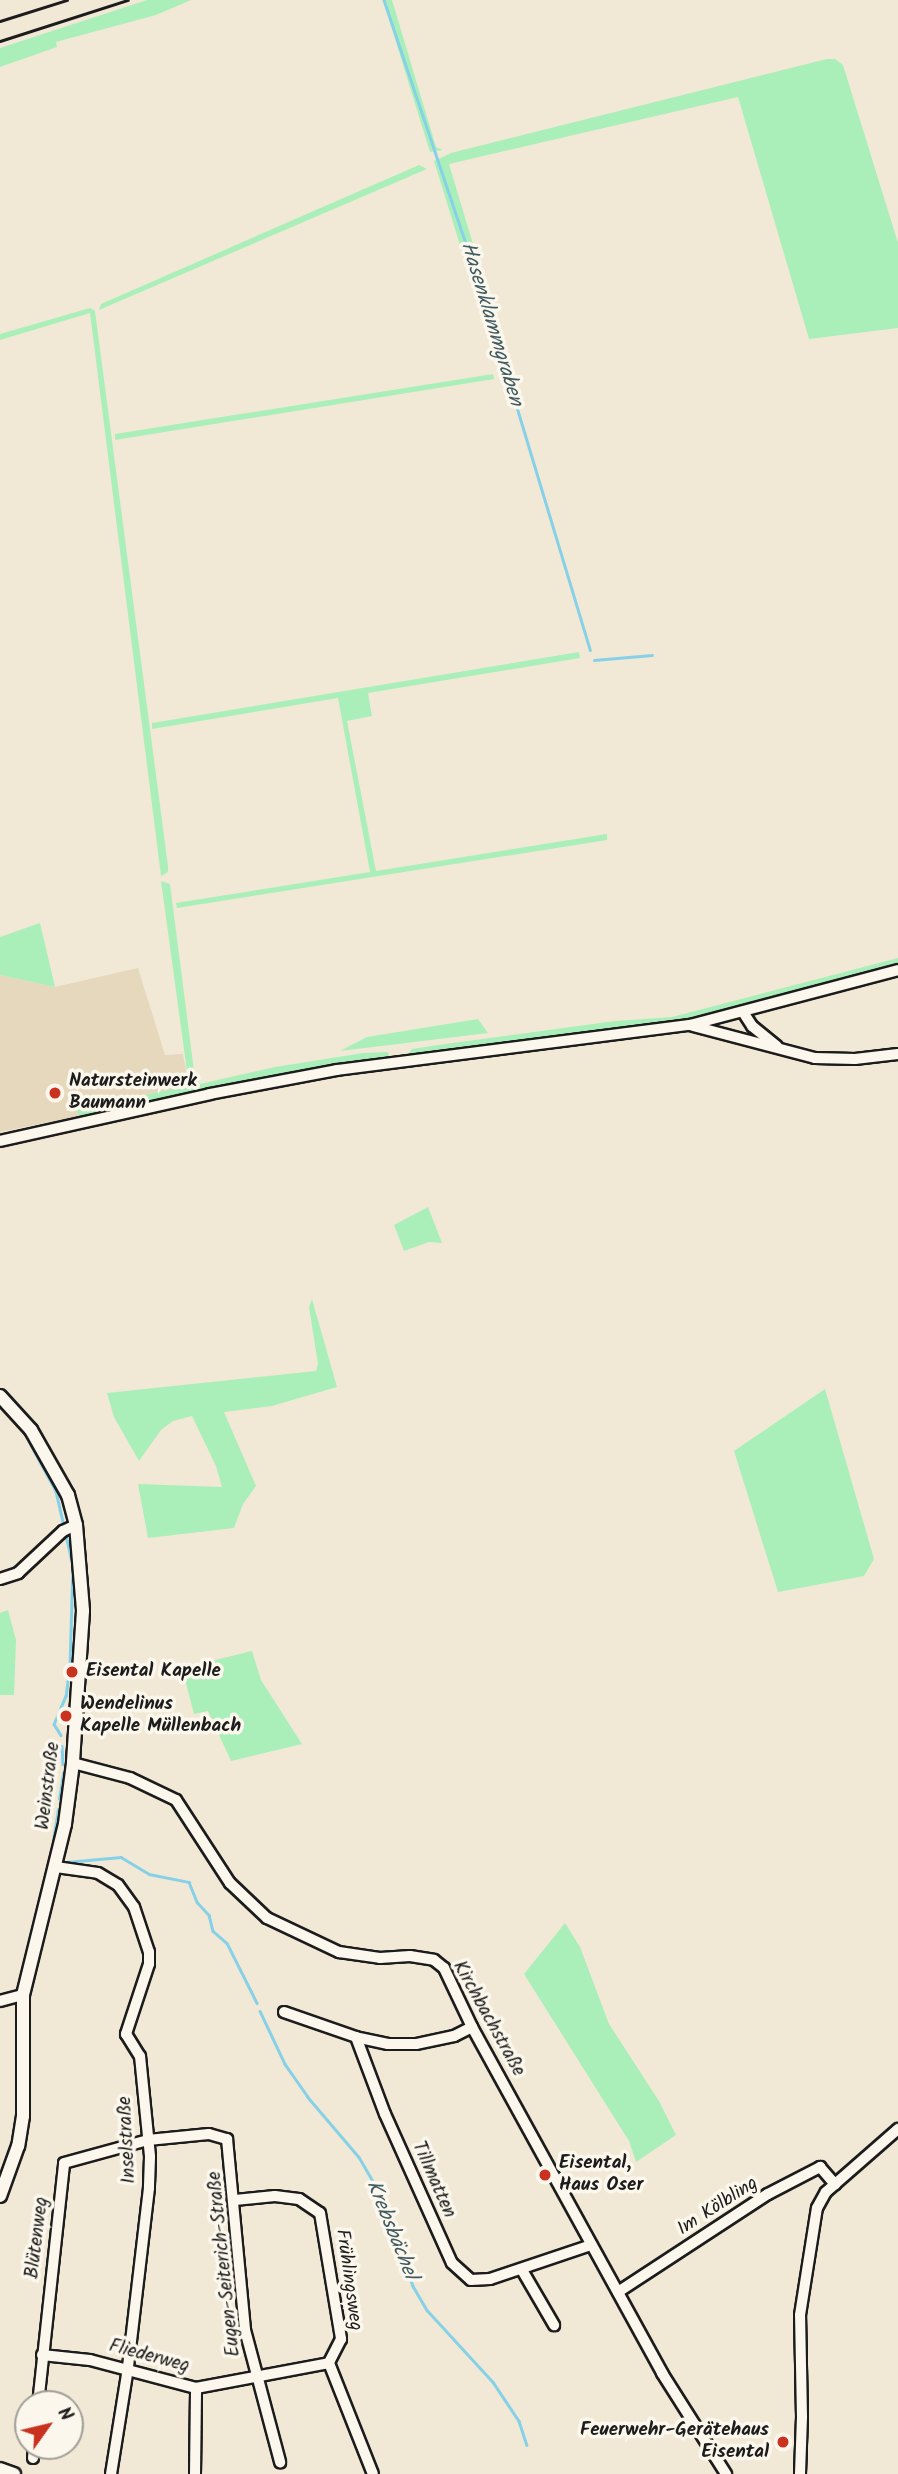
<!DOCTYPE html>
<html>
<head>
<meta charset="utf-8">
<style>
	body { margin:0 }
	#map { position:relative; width:898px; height:2474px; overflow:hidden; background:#f1e9d6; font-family:Kalam,sans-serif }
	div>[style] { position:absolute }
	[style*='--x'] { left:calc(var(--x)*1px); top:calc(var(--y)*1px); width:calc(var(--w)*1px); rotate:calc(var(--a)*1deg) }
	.built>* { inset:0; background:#e5d8bc }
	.green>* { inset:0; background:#aaefba }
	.stream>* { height:2.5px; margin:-1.25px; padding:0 1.25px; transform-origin:1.25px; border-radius:1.25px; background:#87d1e8 }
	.roads { filter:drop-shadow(2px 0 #1c1c1c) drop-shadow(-2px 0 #1c1c1c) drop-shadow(0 2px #1c1c1c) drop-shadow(0 -2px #1c1c1c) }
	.minor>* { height:10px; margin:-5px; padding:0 5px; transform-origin:5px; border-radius:5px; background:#fbf7ec }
	.major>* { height:12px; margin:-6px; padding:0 6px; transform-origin:6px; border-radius:6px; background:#fbf7ec }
	.rail>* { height:2.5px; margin:-1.25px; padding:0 1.25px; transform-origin:1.25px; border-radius:1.25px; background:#1c1c1c }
	.dots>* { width:19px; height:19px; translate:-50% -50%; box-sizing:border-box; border:4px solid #fbf7ec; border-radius:50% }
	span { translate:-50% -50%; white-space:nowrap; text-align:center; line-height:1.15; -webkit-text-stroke:7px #fbf7ec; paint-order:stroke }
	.poi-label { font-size:19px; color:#1c1c1c; font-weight:700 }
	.left { translate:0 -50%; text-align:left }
	.right { translate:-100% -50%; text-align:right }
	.street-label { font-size:19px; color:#1c1c1c }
	.water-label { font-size:21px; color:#415b63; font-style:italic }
	.north { position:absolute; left:14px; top:2390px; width:70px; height:70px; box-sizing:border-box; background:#fbf7ec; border:2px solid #a29f99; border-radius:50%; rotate:56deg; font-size:19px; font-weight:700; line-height:28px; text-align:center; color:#1c1c1c }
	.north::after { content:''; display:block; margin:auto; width:24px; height:32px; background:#c8321e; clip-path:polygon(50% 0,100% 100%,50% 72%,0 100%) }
</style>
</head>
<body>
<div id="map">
	<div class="built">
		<div style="clip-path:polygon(138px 968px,165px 1055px,183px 1054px,189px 1086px,77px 1108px,79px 1116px,0 1132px,0 975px,55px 987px)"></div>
	</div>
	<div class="green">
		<div style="clip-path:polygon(147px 0,191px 0,156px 15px,56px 42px,57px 47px,0 67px,0 48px)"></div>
		<div style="clip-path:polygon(383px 0,392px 0,436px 147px,443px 150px,430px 152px)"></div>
		<div style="clip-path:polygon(827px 59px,835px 59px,843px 65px,898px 243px,898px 328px,809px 339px,738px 97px,449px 164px,511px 371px,499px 371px,434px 161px,451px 153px)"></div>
		<div style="clip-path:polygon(419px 165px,427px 169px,99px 310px,101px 304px)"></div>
		<div style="clip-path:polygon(90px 308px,95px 311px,168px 866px,168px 872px,161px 876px,90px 313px,0 340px,0 334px)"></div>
		<div style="clip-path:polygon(493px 374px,494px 379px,115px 440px,115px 434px)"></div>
		<div style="clip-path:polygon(579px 652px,580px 658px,368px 693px,372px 716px,347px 721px,376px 871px,607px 834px,607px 840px,177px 908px,176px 903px,370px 872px,338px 698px,152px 729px,152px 723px)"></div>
		<div style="clip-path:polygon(161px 881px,170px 884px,194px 1071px,200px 1084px,275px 1067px,363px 1053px,388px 1052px,389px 1056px,271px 1076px,79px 1116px,76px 1108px,189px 1086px)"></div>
		<div style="clip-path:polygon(40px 923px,55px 987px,0 975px,0 937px)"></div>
		<div style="clip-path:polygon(898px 958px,898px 964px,701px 1017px,412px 1055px,409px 1053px,412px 1049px,438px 1045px,615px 1021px,672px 1017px)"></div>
		<div style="clip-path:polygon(478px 1019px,488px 1033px,340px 1051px,367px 1037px)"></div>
		<div style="clip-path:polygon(428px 1207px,442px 1243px,429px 1242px,404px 1251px,394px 1225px)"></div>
		<div style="clip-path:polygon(312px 1299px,337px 1387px,272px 1406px,224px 1412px,256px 1486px,243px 1504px,234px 1528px,148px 1538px,138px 1484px,222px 1487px,216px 1466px,192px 1416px,173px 1421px,161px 1430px,139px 1461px,114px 1417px,107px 1393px,316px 1371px,318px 1364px,309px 1307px)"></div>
		<div style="clip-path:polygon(825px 1389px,874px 1559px,864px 1576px,778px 1592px,734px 1451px)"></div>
		<div style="clip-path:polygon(8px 1610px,16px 1640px,14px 1695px,0 1695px,0 1613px)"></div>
		<div style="clip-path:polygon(252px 1651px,261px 1680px,302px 1744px,231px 1761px,208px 1711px,194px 1714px,182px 1668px)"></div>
		<div style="clip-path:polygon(565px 1923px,580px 1947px,609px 2024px,659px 2101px,676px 2135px,636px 2162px,629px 2141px,524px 1974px)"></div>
	</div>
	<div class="stream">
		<div style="--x:384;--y:0;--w:304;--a:71.4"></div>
		<div style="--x:481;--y:288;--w:378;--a:73.2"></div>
		<div style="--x:594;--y:660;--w:58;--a:-4.9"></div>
		<div style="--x:31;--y:1445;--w:52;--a:61.5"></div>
		<div style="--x:56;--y:1491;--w:77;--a:77.2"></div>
		<div style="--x:73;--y:1566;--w:99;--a:91.7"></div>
		<div style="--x:70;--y:1665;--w:31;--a:97"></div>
		<div style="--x:66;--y:1696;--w:30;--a:113"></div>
		<div style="--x:54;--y:1724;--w:13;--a:58"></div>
		<div style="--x:62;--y:1746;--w:18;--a:87"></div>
		<div style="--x:59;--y:1799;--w:26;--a:-81"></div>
		<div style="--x:53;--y:1841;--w:32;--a:-81"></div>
		<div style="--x:66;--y:1862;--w:55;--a:-5.2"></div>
		<div style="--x:121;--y:1857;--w:33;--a:31"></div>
		<div style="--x:149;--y:1874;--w:41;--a:11.3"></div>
		<div style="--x:189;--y:1882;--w:22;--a:68"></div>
		<div style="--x:197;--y:1902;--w:18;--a:47"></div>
		<div style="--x:209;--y:1915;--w:16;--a:76"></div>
		<div style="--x:213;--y:1931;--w:18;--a:41"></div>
		<div style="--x:227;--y:1943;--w:67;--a:63.4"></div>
		<div style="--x:260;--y:2011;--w:59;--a:64.7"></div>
		<div style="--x:285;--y:2064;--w:39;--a:55"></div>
		<div style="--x:307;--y:2096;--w:80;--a:49.6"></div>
		<div style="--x:359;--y:2157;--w:39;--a:60"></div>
		<div style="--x:379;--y:2191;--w:101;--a:70.3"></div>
		<div style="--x:413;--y:2286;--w:28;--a:60"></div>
		<div style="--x:427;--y:2310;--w:98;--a:47.5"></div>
		<div style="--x:493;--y:2382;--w:47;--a:56.3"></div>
		<div style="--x:519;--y:2421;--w:25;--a:72"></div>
	</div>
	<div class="roads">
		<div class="minor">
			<div style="--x:743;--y:1012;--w:17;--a:57"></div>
			<div style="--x:752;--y:1026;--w:32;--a:39"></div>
			<div style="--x:693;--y:1026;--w:126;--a:14.7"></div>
			<div style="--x:815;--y:1058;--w:40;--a:1.4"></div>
			<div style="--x:855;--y:1059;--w:43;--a:-6.6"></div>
			<div style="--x:0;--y:1141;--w:215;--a:-12.6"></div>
			<div style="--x:210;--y:1094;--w:129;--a:-10.7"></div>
			<div style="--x:337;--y:1070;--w:356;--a:-7.3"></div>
			<div style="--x:690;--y:1025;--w:215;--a:-14.8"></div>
			<div style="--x:0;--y:1579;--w:19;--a:-18"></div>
			<div style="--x:18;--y:1573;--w:62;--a:-43"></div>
			<div style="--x:63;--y:1531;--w:14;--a:-25"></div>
			<div style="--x:73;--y:1763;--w:59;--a:14.7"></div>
			<div style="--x:130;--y:1778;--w:51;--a:25.6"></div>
			<div style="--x:176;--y:1800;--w:99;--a:57"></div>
			<div style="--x:230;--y:1883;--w:51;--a:43.4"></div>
			<div style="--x:267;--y:1918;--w:80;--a:25.3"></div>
			<div style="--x:339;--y:1952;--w:41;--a:8.3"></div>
			<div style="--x:380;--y:1958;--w:30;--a:-4"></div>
			<div style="--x:410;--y:1956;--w:24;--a:9"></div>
			<div style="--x:434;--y:1960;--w:13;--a:39"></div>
			<div style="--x:444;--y:1968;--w:65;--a:64.6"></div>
			<div style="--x:472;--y:2027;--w:395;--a:61.2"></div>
			<div style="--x:662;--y:2373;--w:120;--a:57.6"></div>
			<div style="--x:56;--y:1867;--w:42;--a:8.1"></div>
			<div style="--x:98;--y:1873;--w:23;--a:31"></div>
			<div style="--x:118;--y:1885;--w:27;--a:54"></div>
			<div style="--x:134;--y:1907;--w:47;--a:71.6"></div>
			<div style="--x:149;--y:1952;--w:12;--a:90"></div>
			<div style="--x:149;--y:1964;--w:74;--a:108.2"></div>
			<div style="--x:126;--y:2034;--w:26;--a:58"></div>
			<div style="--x:140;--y:2056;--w:101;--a:84.3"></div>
			<div style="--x:150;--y:2157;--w:31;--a:92"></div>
			<div style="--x:149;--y:2188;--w:181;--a:96.7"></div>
			<div style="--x:128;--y:2368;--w:107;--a:99.1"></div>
			<div style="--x:0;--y:2001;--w:24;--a:-15"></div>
			<div style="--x:284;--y:2012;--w:76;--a:19.1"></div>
			<div style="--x:472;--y:2027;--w:20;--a:153"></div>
			<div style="--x:454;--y:2036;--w:39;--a:168"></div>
			<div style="--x:416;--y:2044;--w:28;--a:180"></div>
			<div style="--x:388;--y:2044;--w:33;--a:-168"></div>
			<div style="--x:356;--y:2037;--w:82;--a:69.4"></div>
			<div style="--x:385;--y:2114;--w:163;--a:65.8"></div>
			<div style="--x:452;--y:2263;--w:25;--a:42"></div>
			<div style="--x:471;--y:2280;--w:19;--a:-3"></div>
			<div style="--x:490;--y:2279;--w:107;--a:-18.6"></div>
			<div style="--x:235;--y:2200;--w:40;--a:-5.7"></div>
			<div style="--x:275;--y:2196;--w:24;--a:7"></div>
			<div style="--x:299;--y:2199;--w:25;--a:34"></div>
			<div style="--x:320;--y:2213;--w:128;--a:80.5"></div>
			<div style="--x:341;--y:2339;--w:27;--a:117"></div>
			<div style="--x:329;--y:2363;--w:119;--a:68.4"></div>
			<div style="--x:522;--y:2270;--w:64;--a:59.8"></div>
			<div style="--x:618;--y:2292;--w:179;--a:-33.2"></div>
			<div style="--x:768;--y:2194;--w:59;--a:-27.4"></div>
			<div style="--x:820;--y:2167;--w:23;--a:49"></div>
			<div style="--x:42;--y:2355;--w:48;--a:5.9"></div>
			<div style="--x:90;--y:2360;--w:110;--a:14.8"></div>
			<div style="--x:196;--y:2388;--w:135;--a:-10.6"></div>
			<div style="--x:38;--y:2404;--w:242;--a:-83.8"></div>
			<div style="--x:64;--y:2163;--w:87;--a:-15.3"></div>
			<div style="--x:148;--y:2140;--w:61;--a:-5.6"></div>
			<div style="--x:209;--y:2134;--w:19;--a:16"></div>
			<div style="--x:227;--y:2139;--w:192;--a:84.6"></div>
			<div style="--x:245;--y:2330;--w:137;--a:75.1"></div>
			<div style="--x:33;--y:2458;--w:12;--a:-85"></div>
			<div style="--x:195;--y:2474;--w:86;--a:-89.3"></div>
			<div style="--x:800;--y:2474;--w:57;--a:-88"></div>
			<div style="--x:802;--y:2417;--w:102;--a:-91.1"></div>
			<div style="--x:800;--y:2315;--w:108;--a:-81"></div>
			<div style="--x:817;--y:2208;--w:18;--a:-61"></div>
			<div style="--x:826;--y:2192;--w:96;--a:-41.2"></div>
		</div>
		<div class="major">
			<div style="--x:0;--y:1396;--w:46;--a:47.6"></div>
			<div style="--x:31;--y:1430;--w:75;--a:60.4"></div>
			<div style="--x:68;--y:1495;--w:31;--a:75"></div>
			<div style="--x:76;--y:1525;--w:86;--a:85.3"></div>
			<div style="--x:83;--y:1611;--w:152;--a:93.8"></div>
			<div style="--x:73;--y:1763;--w:62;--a:97.5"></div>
			<div style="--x:65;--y:1824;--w:176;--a:103.8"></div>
			<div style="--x:23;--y:1995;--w:121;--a:90"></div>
			<div style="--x:23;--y:2116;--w:30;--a:99"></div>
			<div style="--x:18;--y:2146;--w:53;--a:109.8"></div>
			<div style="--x:0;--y:2469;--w:15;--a:20"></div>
		</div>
	</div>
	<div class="rail">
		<div style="--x:0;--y:21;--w:70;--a:-17.4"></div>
		<div style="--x:0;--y:41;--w:134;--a:-17.8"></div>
	</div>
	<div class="dots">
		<div style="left:55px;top:1093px;background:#c8321e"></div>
		<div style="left:72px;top:1672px;background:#c8321e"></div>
		<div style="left:66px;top:1716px;background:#c8321e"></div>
		<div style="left:545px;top:2175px;background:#c8321e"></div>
		<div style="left:783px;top:2442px;background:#c8321e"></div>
	</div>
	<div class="poi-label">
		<span class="left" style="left:69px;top:1093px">Natursteinwerk<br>Baumann</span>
		<span class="left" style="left:86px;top:1672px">Eisental Kapelle</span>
		<span class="left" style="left:80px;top:1716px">Wendelinus<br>Kapelle Müllenbach</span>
		<span class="left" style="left:559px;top:2175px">Eisental,<br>Haus Oser</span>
		<span class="right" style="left:769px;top:2442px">Feuerwehr-Gerätehaus<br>Eisental</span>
	</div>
	<div class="street-label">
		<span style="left:49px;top:1786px;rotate:-83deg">Weinstraße</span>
		<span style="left:488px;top:2019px;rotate:61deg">Kirchbachstraße</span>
		<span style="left:128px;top:2140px;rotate:-93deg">Inselstraße</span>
		<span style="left:433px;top:2180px;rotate:66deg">Tillmatten</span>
		<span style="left:718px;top:2207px;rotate:-33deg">Im Kölbling</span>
		<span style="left:38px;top:2238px;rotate:-83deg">Blütenweg</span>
		<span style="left:225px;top:2264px;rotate:-96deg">Eugen-Seiterich-Straße</span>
		<span style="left:348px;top:2280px;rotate:82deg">Frühlingsweg</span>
		<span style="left:149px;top:2357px;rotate:15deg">Fliederweg</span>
	</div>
	<div class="water-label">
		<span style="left:491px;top:324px;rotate:73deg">Hasenklammgraben</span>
		<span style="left:391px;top:2230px;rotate:68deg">Krebsbächel</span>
	</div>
	<div class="north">N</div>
</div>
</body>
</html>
